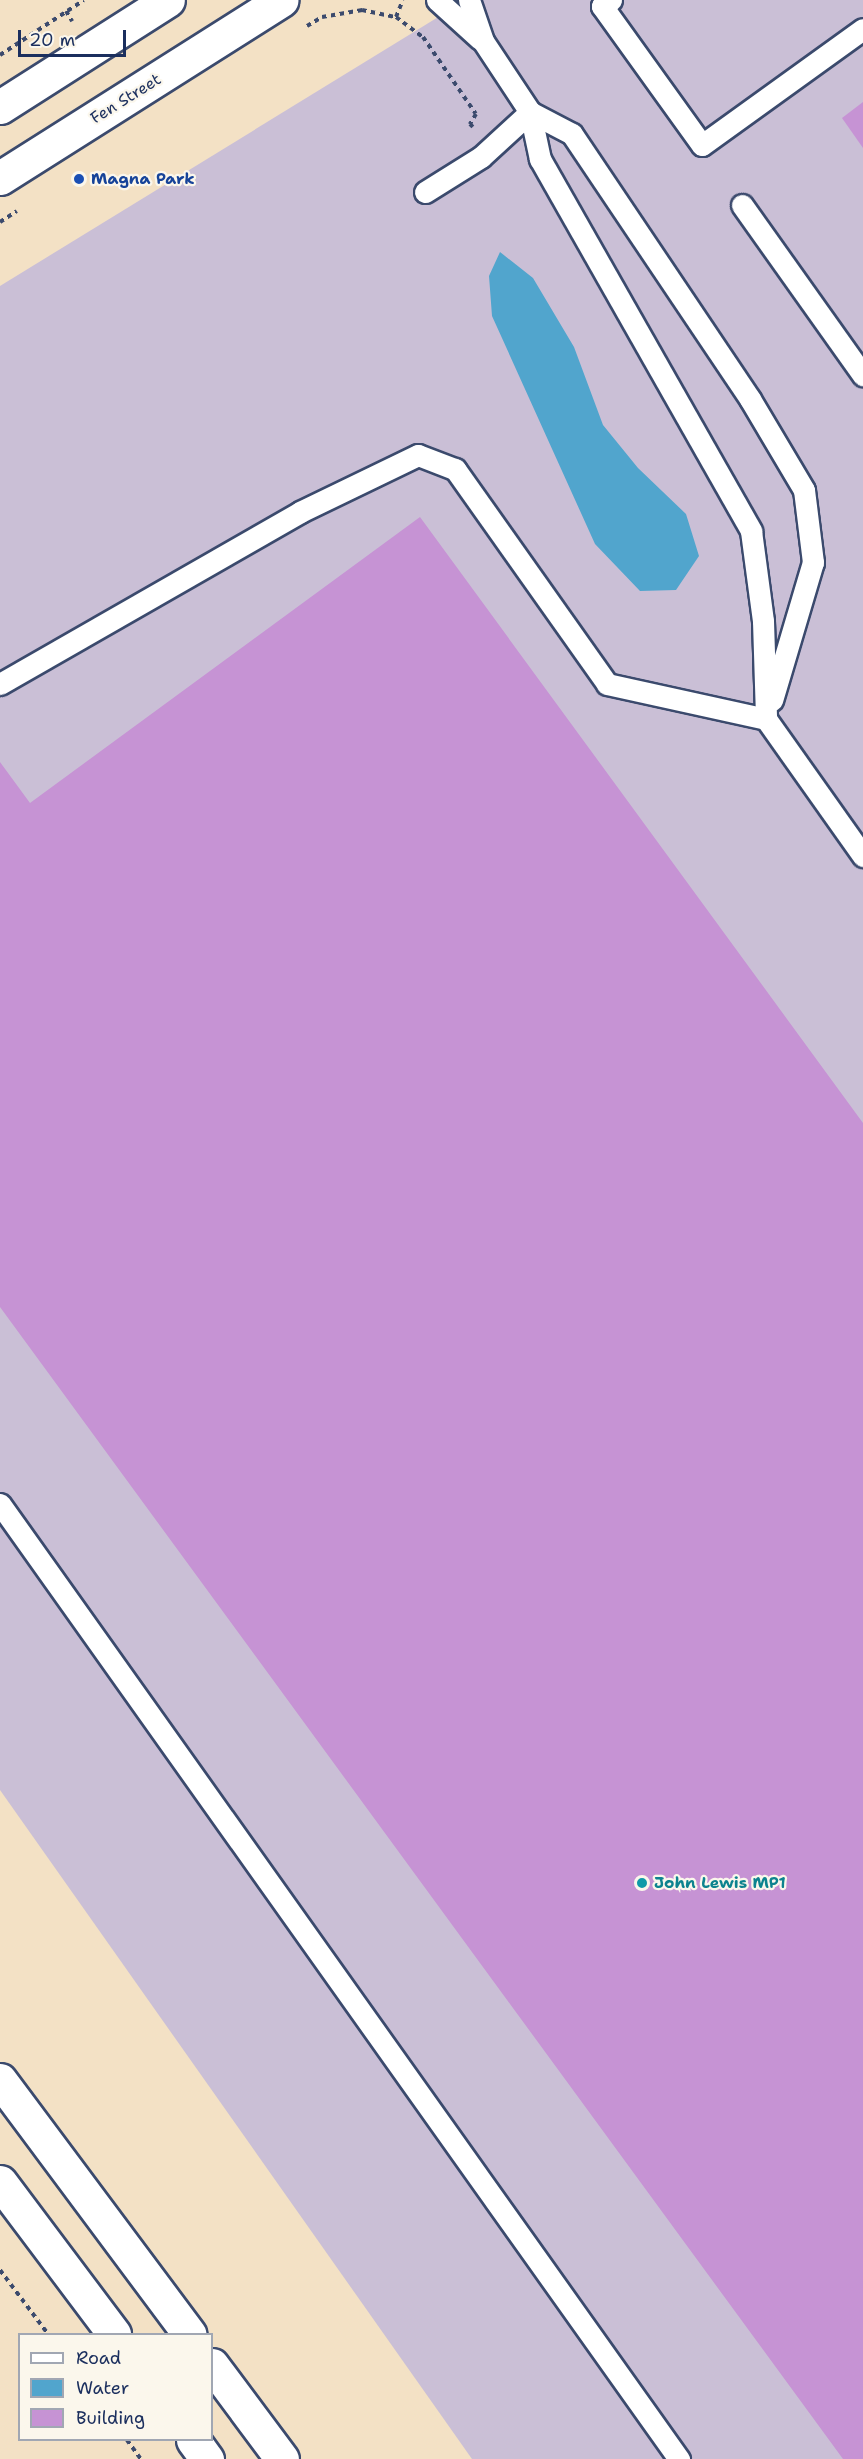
<!DOCTYPE html>
<html>
<head>
<meta charset="utf-8">
<style>
	body { margin:0 }
	#map { position:relative; width:863px; height:2459px; overflow:hidden; background:#f3e1c5; font-family:"Shantell Sans",sans-serif }
	div>[style] { position:absolute }
	[style*='--x'] { left:calc(var(--x)*1px); top:calc(var(--y)*1px); width:calc(var(--w)*1px); rotate:calc(var(--a)*1deg) }
	.industrial>* { inset:0; background:#cabfd6 }
	.water>* { inset:0; background:#51a5cd }
	.building>* { inset:0; background:#c693d4 }
	.path>* { height:4px; margin-top:-2px; transform-origin:0; background:repeating-linear-gradient(90deg,#3b4a6d 0 4.5px,transparent 0 9px) }
	.roads { filter:drop-shadow(2px 0 #3b4a6d) drop-shadow(-2px 0 #3b4a6d) drop-shadow(0 2px #3b4a6d) drop-shadow(0 -2px #3b4a6d) }
	.service>* { height:21px; margin:-10.5px; padding:0 10.5px; transform-origin:10.5px; border-radius:10.5px; background:#fff }
	.tertiary>* { height:33px; margin:-16.5px; padding:0 16.5px; transform-origin:16.5px; border-radius:16.5px; background:#fff }
	.trunk>* { height:33px; margin:-16.5px; padding:0 16.5px; transform-origin:16.5px; border-radius:16.5px; background:#fff }
	.dots>* { width:16px; height:16px; translate:-50% -50%; box-sizing:border-box; border:3px solid #fbf7ec; border-radius:50% }
	span { translate:-50% -50%; white-space:nowrap; text-align:center; line-height:1.15; -webkit-text-stroke:4.5px #fbf7ec; paint-order:stroke }
	.street-label { font-size:16px; color:#1b2f5e }
	.transit-label { font-size:16px; color:#164399; font-weight:700 }
	.left { translate:0 -50%; text-align:left }
	.culture-label { font-size:16px; color:#0d838f; font-weight:700 }
	.legend { position:absolute; left:18px; top:2333px; width:195px; height:108px; box-sizing:border-box; background:#fbf7ec; border:2px solid #a1a7b3; margin:0; padding:8px 10px; list-style:none; font-size:18px; color:#1b2f5e }
	.legend li { display:flex; align-items:center; gap:12px; height:30px }
	.legend b { width:30px; border:2px solid #a1a7b3 }
	.scale { position:absolute; left:18px; top:30px; width:108px; height:27px; box-sizing:border-box; border:3px solid #1b2f5e; border-top:0; padding-left:8px; font-size:18px; line-height:21px; white-space:nowrap; color:#1b2f5e; -webkit-text-stroke:4px #fbf7ec; paint-order:stroke }
</style>
</head>
<body>
<div id="map">
	<div class="industrial">
		<div style="clip-path:polygon(466px 0,863px 0,863px 2459px,472px 2459px,0 1790px,0 286px)"></div>
	</div>
	<div class="water">
		<div style="clip-path:polygon(500px 252px,533px 278px,574px 347px,603px 425px,638px 468px,686px 514px,699px 556px,676px 590px,640px 591px,595px 544px,492px 316px,489px 276px)"></div>
	</div>
	<div class="building">
		<div style="clip-path:polygon(863px 102px,863px 148px,842px 118px)"></div>
		<div style="clip-path:polygon(420px 517px,863px 1123px,863px 2459px,843px 2459px,0 1307px,0 762px,30px 803px)"></div>
	</div>
	<div class="path">
		<div style="--x:66;--y:11;--w:12;--a:59"></div>
		<div style="--x:396;--y:17;--w:18;--a:-68"></div>
		<div style="--x:307;--y:26;--w:17;--a:-31"></div>
		<div style="--x:322;--y:17;--w:41;--a:-9.9"></div>
		<div style="--x:362;--y:10;--w:35;--a:12"></div>
		<div style="--x:396;--y:17;--w:34;--a:37"></div>
		<div style="--x:423;--y:37;--w:93;--a:55.5"></div>
		<div style="--x:476;--y:114;--w:12;--a:121"></div>
		<div style="--x:470;--y:124;--w:4;--a:45"></div>
		<div style="--x:0;--y:55;--w:100;--a:-33.2"></div>
		<div style="--x:0;--y:222;--w:20;--a:-33"></div>
		<div style="--x:0;--y:2270;--w:80;--a:53.1"></div>
		<div style="--x:127;--y:2440;--w:24;--a:54"></div>
	</div>
	<div class="roads">
		<div class="service">
			<div style="--x:437;--y:0;--w:58;--a:42.2"></div>
			<div style="--x:469;--y:0;--w:43;--a:71.1"></div>
			<div style="--x:483;--y:41;--w:85;--a:56.5"></div>
			<div style="--x:530;--y:112;--w:48;--a:78"></div>
			<div style="--x:540;--y:159;--w:428;--a:60.4"></div>
			<div style="--x:751;--y:531;--w:91;--a:82.4"></div>
			<div style="--x:763;--y:621;--w:98;--a:88.2"></div>
			<div style="--x:611;--y:0;--w:11;--a:146"></div>
			<div style="--x:602;--y:6;--w:171;--a:54.3"></div>
			<div style="--x:702;--y:145;--w:198;--a:-35.8"></div>
			<div style="--x:530;--y:112;--w:47;--a:27.6"></div>
			<div style="--x:572;--y:134;--w:319;--a:56.1"></div>
			<div style="--x:750;--y:399;--w:106;--a:59.3"></div>
			<div style="--x:804;--y:490;--w:73;--a:82.9"></div>
			<div style="--x:813;--y:562;--w:144;--a:106.5"></div>
			<div style="--x:425;--y:192;--w:66;--a:-32"></div>
			<div style="--x:481;--y:157;--w:67;--a:-42.6"></div>
			<div style="--x:742;--y:205;--w:209;--a:54.6"></div>
			<div style="--x:0;--y:684;--w:346;--a:-29.8"></div>
			<div style="--x:300;--y:512;--w:131;--a:-25.8"></div>
			<div style="--x:418;--y:455;--w:40;--a:21"></div>
			<div style="--x:455;--y:469;--w:263;--a:54.7"></div>
			<div style="--x:607;--y:684;--w:163;--a:12.4"></div>
			<div style="--x:766;--y:719;--w:168;--a:54.7"></div>
			<div style="--x:0;--y:1504;--w:1172;--a:54.59"></div>
		</div>
		<div class="tertiary">
			<div style="--x:0;--y:107;--w:199;--a:-32.5"></div>
			<div style="--x:0;--y:178;--w:333;--a:-32.3"></div>
		</div>
		<div class="trunk">
			<div style="--x:0;--y:2080;--w:317;--a:53.3"></div>
			<div style="--x:0;--y:2182;--w:190;--a:53.1"></div>
			<div style="--x:212;--y:2365;--w:117;--a:53.3"></div>
			<div style="--x:193;--y:2440;--w:24;--a:54"></div>
		</div>
	</div>
	<div class="dots">
		<div style="left:79px;top:179px;background:#1a4fb4"></div>
		<div style="left:642px;top:1883px;background:#0f9aa8"></div>
	</div>
	<div class="street-label">
		<span style="left:126px;top:99px;rotate:-32deg">Fen Street</span>
	</div>
	<div class="transit-label">
		<span class="left" style="left:91px;top:179px">Magna Park</span>
	</div>
	<div class="culture-label">
		<span class="left" style="left:654px;top:1883px">John Lewis MP1</span>
	</div>
	<ul class="legend">
	<li><b style="height:8px;background:#fff"></b>Road</li>
	<li><b style="height:16px;background:#51a5cd"></b>Water</li>
	<li><b style="height:16px;background:#c693d4"></b>Building</li>
	</ul>
	<div class="scale">20 m</div>
</div>
</body>
</html>
